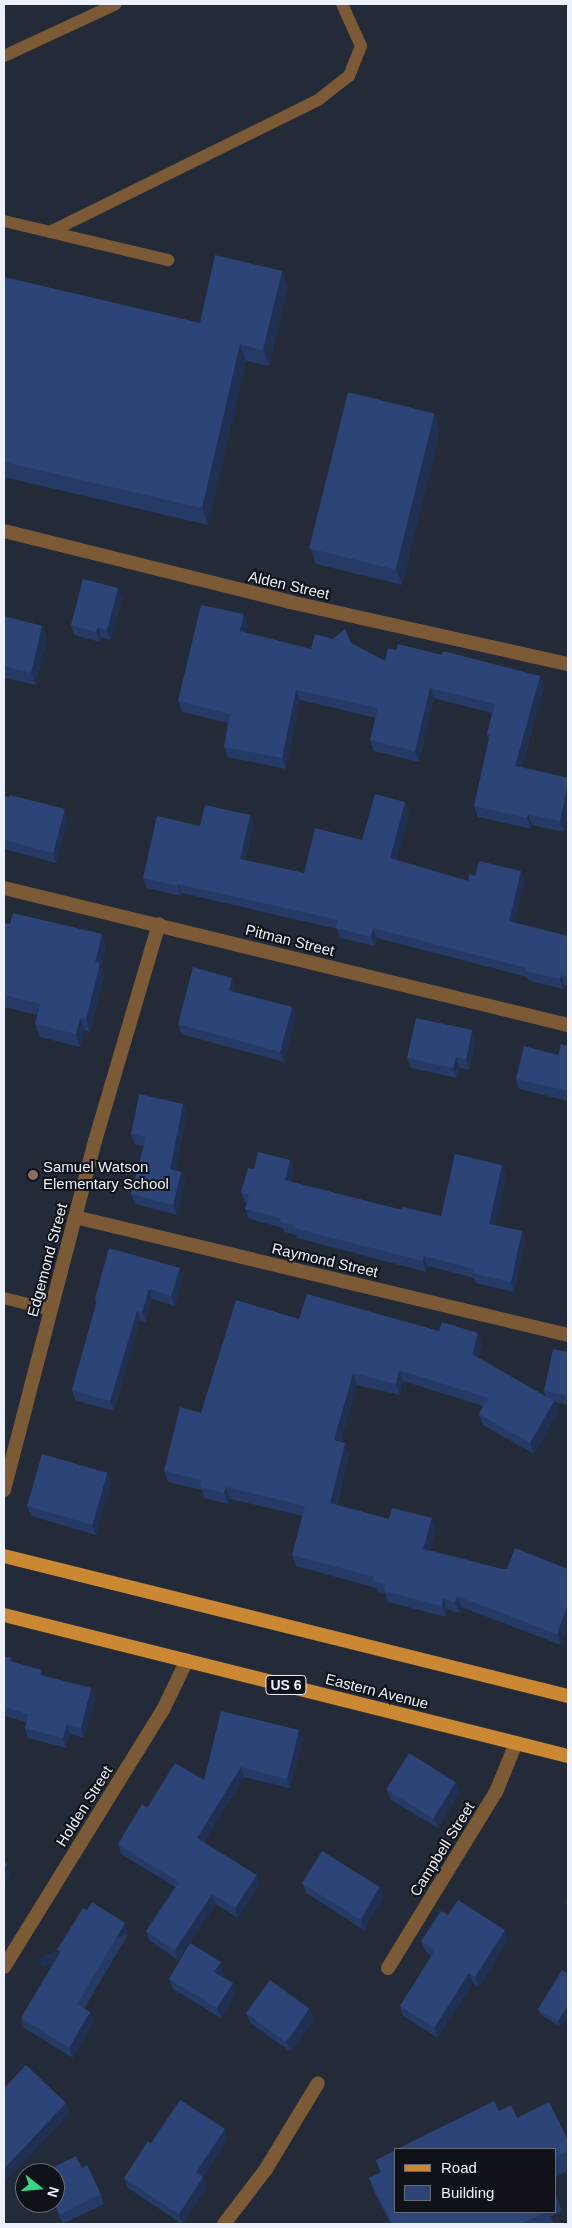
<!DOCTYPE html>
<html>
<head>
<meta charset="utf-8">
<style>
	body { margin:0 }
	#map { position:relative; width:572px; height:2228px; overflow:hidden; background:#232a38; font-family:Helvetica,sans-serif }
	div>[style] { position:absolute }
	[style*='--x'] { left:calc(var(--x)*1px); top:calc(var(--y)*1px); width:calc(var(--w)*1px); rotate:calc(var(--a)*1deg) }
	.service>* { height:12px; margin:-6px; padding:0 6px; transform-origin:6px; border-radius:6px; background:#7b5a35 }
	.minor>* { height:14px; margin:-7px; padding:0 7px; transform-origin:7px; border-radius:7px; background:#7b5a35 }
	.primary>* { height:14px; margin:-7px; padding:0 7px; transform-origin:7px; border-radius:7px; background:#cb8832 }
	.wall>* { inset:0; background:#263a66 }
	.shaded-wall>* { inset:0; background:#1f3053; transform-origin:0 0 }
	.building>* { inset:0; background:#2c4477; transform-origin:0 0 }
	.dots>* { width:14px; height:14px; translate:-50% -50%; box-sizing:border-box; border:2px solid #0f1319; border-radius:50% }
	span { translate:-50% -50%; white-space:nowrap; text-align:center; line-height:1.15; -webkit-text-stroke:4px #0f1319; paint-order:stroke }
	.shield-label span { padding:1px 4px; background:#0f1319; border:1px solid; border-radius:4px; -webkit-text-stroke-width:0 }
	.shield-label { font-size:14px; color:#ecf1fb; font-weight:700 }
	.street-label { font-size:15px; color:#ecf1fb }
	.poi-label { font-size:15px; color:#ecf1fb }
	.left { translate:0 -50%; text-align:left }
	.frame { position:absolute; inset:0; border:5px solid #ecf1fb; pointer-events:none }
	.legend { position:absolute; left:394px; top:2148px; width:162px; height:65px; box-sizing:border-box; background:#0f1319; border:1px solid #676c73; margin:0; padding:6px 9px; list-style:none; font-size:15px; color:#ecf1fb }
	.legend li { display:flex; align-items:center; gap:10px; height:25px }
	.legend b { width:25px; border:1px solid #676c73 }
	.north { position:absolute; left:15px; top:2163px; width:50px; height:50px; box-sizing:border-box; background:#0f1319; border:1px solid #676c73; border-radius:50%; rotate:107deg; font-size:14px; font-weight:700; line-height:20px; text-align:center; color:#ecf1fb }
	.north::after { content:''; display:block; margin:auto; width:18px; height:22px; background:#37d880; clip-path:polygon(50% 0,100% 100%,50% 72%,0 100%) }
</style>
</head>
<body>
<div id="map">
	<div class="service">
		<div style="--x:4;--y:56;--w:123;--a:-24.9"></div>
		<div style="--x:4;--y:221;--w:169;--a:13.4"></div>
		<div style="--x:50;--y:232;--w:299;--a:-26.2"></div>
		<div style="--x:318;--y:100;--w:39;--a:-38"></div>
		<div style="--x:349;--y:76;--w:32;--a:-68"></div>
		<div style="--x:361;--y:46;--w:46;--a:-114.3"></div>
		<div style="--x:4;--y:1298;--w:49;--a:14.3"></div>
	</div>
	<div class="minor">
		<div style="--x:4;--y:531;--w:295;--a:13.9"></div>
		<div style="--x:290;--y:602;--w:285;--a:12.6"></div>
		<div style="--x:4;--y:888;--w:580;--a:13.65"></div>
		<div style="--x:75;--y:1217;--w:507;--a:13.46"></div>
		<div style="--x:4;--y:1490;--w:361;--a:-75.4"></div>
		<div style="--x:95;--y:1141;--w:226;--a:-73.6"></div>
		<div style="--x:4;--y:1967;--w:302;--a:-58.3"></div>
		<div style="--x:163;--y:1710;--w:55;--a:-64.4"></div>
		<div style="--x:388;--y:1968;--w:206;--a:-58.5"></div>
		<div style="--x:496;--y:1792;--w:53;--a:-67.8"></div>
		<div style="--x:224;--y:2224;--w:69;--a:-52.6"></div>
		<div style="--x:266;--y:2169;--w:100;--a:-58.8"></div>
	</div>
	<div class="primary">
		<div style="--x:4;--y:1556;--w:581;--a:13.94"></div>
		<div style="--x:4;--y:1615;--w:581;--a:14.04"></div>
	</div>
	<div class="wall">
		<div style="clip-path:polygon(282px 271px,288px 287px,269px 366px,246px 361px,208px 525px,4px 477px,4px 277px,200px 323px)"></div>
		<div style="clip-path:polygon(434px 414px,440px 430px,402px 585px,316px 564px,310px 548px)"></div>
		<div style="clip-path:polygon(118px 588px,122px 598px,111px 640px,101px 637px,100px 642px,74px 635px,71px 625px)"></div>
		<div style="clip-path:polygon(4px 616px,42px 626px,47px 639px,36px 685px,4px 678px)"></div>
		<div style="clip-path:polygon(248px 625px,246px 633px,311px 649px,333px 639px,351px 643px,385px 661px,396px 650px,442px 655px,540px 676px,544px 686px,522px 767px,568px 778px,568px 811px,564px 832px,532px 825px,531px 829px,478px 817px,474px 806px,489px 740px,487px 734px,492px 713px,434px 698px,419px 762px,374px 751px,370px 740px,376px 718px,300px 700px,286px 769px,228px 757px,224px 747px,228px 723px,182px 712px,178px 701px)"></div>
		<div style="clip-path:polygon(4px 796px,68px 819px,56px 863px,4px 849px)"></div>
		<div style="clip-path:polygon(405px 802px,409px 812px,396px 860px,468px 881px,475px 876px,525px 881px,514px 923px,568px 936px,568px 986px,564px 985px,563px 989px,529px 981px,527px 977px,377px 938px,375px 946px,340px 938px,337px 929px,182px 893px,181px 896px,147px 888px,143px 878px,200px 826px,250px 815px,254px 825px,245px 860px,304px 873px,362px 840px)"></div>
		<div style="clip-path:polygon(4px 923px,106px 947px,101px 968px,104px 976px,90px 1032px,85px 1030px,80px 1047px,40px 1037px,35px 1024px,38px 1015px,4px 1007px)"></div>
		<div style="clip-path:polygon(236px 988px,235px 992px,292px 1007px,296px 1017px,284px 1062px,181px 1034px,178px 1024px)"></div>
		<div style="clip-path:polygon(476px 1040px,469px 1070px,460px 1068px,457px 1078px,411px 1068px,407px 1058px)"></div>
		<div style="clip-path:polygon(568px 1046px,568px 1101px,519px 1089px,516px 1079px,558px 1055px)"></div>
		<div style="clip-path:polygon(183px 1104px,187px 1114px,175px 1171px,181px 1172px,185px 1182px,177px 1215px,135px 1204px,131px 1194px,144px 1146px,135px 1145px,131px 1134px)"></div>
		<div style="clip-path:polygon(290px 1160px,294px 1171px,291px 1182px,402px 1210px,441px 1216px,506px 1175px,495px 1225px,522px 1231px,525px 1241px,514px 1292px,476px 1283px,474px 1278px,428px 1266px,426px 1272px,297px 1238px,296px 1235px,284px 1232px,283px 1228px,249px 1219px,245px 1209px,247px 1202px,245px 1202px,241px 1192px,254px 1169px)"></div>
		<div style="clip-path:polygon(183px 1277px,175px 1306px,152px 1299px,146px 1322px,140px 1320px,114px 1411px,75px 1400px,72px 1390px,96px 1304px,95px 1299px)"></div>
		<div style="clip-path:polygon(299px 1319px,439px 1331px,482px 1344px,478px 1358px,546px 1397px,544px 1391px,568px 1352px,568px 1405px,554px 1402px,558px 1412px,534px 1454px,483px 1425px,479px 1414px,483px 1406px,403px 1381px,400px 1395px,357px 1385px,341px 1442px,349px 1454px,337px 1505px,389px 1519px,436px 1529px,430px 1550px,502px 1569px,568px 1569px,568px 1625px,561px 1645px,461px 1607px,460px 1613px,447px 1609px,446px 1617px,388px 1602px,385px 1593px,377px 1592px,376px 1588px,296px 1566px,292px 1555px,303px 1516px,230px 1499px,228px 1504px,204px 1498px,202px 1490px,168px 1482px,164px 1471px,201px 1413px)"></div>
		<div style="clip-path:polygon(107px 1473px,111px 1483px,96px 1535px,31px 1516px,27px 1506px)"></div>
		<div style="clip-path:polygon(4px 1656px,13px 1662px,44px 1676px,91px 1688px,95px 1699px,84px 1738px,70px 1734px,66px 1748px,28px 1738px,25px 1728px,26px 1722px,4px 1716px)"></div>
		<div style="clip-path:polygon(303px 1739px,290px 1788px,244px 1777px,204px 1842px,260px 1885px,238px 1918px,216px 1904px,178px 1960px,149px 1940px,146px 1931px,175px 1887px,121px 1854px,118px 1844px,147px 1808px,204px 1780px)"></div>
		<div style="clip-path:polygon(456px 1782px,460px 1792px,438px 1828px,391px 1800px,387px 1790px)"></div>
		<div style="clip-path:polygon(302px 1883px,380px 1887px,384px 1897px,364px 1930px,306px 1893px)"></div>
		<div style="clip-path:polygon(448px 1915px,505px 1930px,508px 1940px,479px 1987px,473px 1983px,438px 2038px,403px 2016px,400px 2006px,432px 1956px,425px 1951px,421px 1941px)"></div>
		<div style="clip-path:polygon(129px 1933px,84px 2009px,94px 2022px,73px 2058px,24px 2028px,21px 2018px,59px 1954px,57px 1950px)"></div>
		<div style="clip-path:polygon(224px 1972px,222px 1976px,236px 1993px,221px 2018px,173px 1989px,169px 1979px)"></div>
		<div style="clip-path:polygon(568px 1974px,568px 2014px,560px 2027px,540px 2014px,538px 2009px)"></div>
		<div style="clip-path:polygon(246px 2013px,314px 2019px,291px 2052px,250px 2023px)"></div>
		<div style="clip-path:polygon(499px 2111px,568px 2140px,568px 2170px,556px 2177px,556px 2149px)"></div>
		<div style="clip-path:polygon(225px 2129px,228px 2139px,203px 2177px,207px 2187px,182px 2224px,128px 2188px,124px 2178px,151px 2143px)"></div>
		<div style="clip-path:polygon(396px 2150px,396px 2212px,556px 2212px,556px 2195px,562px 2211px,551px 2216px,554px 2224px,391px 2224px,375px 2194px,369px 2178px,380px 2173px,376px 2160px)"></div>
		<div style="clip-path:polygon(82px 2168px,101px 2194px,104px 2204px,63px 2224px,53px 2203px,55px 2203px)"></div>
	</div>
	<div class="shaded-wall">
		<div style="clip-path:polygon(282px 271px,288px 287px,269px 366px,263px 350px)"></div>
		<div style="clip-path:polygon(240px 344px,246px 361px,208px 525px,202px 508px)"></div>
		<div style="clip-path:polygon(434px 414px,440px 430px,402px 585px,396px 569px)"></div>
		<div style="clip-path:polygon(118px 588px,122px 598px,111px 640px,107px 630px)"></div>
		<div style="clip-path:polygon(244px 614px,248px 625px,244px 642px,240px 631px)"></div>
		<div style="clip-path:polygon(42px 626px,47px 639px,36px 685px,31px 673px)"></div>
		<div style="clip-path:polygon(98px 627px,101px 637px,100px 642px,96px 632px)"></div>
		<div style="clip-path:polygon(540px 676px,544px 686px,519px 776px,515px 766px)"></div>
		<div style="clip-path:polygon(430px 688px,434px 698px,419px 762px,415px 751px)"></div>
		<div style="clip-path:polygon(296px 690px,300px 700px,286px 769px,282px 758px)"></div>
		<div style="clip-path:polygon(568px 783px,568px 811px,564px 832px,560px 821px)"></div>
		<div style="clip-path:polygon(405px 802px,409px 812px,394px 868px,390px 858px)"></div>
		<div style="clip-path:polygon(65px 809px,68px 819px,56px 863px,53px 853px)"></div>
		<div style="clip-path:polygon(528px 814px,532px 825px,531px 829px,527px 818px)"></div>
		<div style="clip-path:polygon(250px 815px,254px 825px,243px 869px,240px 859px)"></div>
		<div style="clip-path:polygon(521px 871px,525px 881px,512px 931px,509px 921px)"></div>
		<div style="clip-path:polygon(178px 884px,182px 893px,181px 896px,178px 886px)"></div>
		<div style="clip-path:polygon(373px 928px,377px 938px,375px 946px,371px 937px)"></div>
		<div style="clip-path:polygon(102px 934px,106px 947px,101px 968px,104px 976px,90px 1032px,86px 1019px,95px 962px)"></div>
		<div style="clip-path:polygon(561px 975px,564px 985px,563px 989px,560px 979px)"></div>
		<div style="clip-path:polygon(232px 978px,236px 988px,232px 1001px,229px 991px)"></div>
		<div style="clip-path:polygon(292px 1007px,296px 1017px,284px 1062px,280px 1052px)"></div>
		<div style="clip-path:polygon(80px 1018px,85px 1030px,80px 1047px,76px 1034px)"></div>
		<div style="clip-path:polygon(472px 1030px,476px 1040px,469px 1070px,466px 1060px)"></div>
		<div style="clip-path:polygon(456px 1057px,460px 1068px,457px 1078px,453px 1068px)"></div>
		<div style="clip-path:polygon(183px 1104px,187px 1114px,173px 1179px,170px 1169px)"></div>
		<div style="clip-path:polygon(290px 1160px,294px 1171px,289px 1190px,285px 1180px)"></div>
		<div style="clip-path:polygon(502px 1165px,506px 1175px,493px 1234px,489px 1224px)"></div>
		<div style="clip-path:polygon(181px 1172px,185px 1182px,177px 1215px,173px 1205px)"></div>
		<div style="clip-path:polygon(522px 1231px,525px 1241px,514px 1292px,511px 1282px)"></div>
		<div style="clip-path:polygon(424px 1256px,428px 1266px,426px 1272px,423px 1261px)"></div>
		<div style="clip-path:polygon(180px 1268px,183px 1277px,175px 1306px,171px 1296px)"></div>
		<div style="clip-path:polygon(149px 1289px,152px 1299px,146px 1322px,142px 1312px)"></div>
		<div style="clip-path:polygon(137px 1311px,140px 1320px,114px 1411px,110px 1401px)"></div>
		<div style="clip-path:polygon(478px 1333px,482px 1344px,476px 1366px,472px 1354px)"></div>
		<div style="clip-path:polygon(399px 1370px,403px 1381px,400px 1395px,396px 1384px)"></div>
		<div style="clip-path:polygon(353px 1373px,357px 1385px,338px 1451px,334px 1440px)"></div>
		<div style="clip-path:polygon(554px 1401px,558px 1412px,534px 1454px,530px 1443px)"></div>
		<div style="clip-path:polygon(345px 1443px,349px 1454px,334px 1514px,330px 1503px)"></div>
		<div style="clip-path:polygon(107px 1473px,111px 1483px,96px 1535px,92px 1524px)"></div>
		<div style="clip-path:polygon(226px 1487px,230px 1499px,228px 1504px,224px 1493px)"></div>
		<div style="clip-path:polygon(432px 1518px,436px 1529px,427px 1560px,423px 1549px)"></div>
		<div style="clip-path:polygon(457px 1596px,461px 1607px,460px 1613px,455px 1602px)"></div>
		<div style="clip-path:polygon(443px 1598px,447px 1609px,446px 1617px,442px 1606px)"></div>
		<div style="clip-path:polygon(568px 1604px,568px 1625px,561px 1645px,557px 1634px)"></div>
		<div style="clip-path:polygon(91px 1688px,95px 1699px,84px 1738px,81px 1728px)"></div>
		<div style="clip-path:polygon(67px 1724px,70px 1734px,66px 1748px,63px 1738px)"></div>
		<div style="clip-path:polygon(299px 1730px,303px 1739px,290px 1788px,287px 1779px)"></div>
		<div style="clip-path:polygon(241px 1767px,244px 1777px,200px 1848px,197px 1838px)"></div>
		<div style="clip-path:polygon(456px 1782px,460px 1792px,438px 1828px,434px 1818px)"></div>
		<div style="clip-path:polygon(7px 1864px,10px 1874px,4px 1885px,4px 1869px)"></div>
		<div style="clip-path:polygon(257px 1875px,260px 1885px,238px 1918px,235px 1908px)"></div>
		<div style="clip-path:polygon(380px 1887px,384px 1897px,364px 1930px,361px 1920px)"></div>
		<div style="clip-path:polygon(212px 1894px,216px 1904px,178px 1960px,175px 1950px)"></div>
		<div style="left:125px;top:1923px;width:11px;height:94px;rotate:68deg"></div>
		<div style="clip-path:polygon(505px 1930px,508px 1940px,479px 1987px,475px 1977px)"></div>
		<div style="clip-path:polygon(221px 1962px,224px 1972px,218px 1982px,214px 1972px)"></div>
		<div style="clip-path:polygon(469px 1973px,473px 1983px,438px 2038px,434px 2028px)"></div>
		<div style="clip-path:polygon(233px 1983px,236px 1993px,221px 2018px,217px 2008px)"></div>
		<div style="clip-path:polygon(568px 2005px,568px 2014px,560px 2027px,558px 2021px)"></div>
		<div style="clip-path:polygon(310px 2009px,314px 2019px,291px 2052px,287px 2042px)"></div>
		<div style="clip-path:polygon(90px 2012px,94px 2022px,73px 2058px,69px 2048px)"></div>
		<div style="clip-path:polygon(66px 2103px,70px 2113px,4px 2183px,4px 2169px)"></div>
		<div style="clip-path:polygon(225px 2129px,228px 2139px,199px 2182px,196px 2172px)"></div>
		<div style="clip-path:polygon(203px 2177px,207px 2187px,182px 2224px,179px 2214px)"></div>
	</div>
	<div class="building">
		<div style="clip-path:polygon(215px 255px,282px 271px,263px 350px,240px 344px,202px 508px,4px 462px,4px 277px,200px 323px)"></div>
		<div style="left:348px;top:392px;width:89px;height:161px;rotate:14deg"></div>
		<div style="clip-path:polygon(83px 579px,118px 588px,107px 630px,98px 627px,96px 632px,71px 625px)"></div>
		<div style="clip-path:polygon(201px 605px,244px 614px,240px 631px,311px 649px,315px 634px,333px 639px,345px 629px,351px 643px,385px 661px,388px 648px,396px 650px,398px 644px,442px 655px,443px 651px,540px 676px,515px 766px,568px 778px,568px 783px,560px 821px,528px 814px,527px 818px,474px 806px,490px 734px,487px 734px,495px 704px,430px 688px,415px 751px,370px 740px,378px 708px,296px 690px,282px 758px,224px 747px,230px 714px,178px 701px)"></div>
		<div style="clip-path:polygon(4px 616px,42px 626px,31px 673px,4px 666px)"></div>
		<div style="clip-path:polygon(375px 794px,405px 802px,390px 858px,468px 881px,469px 874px,475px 876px,479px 861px,521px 871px,509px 921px,568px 936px,568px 977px,561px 975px,560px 979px,525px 971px,526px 968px,373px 928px,371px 937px,336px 928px,338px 920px,178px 884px,178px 886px,143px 878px,157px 816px,200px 826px,205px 805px,250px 815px,240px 859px,304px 873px,315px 828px,362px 840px)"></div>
		<div style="clip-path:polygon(10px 795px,65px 809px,53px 853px,4px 840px,4px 796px,9px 797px)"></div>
		<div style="clip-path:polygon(13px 913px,102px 934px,95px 962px,100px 963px,86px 1019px,80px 1018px,76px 1034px,35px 1024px,40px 1004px,4px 995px,4px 923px,10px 924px)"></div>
		<div style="clip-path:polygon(193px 967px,232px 978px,229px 991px,292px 1007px,280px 1052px,178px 1024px)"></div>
		<div style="clip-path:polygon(416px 1018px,472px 1030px,466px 1060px,456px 1057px,453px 1068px,407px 1058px)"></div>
		<div style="clip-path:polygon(561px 1044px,568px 1046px,568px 1091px,516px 1079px,524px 1046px,558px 1055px)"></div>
		<div style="clip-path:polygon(139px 1094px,183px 1104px,170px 1169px,181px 1172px,173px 1205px,131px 1194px,146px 1137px,131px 1134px)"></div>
		<div style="clip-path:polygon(258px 1152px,290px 1160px,285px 1180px,402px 1210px,403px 1207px,441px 1216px,455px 1154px,502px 1165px,489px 1224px,522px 1231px,511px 1282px,472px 1273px,474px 1269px,424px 1256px,423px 1261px,293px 1228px,294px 1225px,280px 1222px,281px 1218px,245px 1209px,249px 1194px,241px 1192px,248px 1168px,254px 1169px)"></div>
		<div style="clip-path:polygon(109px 1248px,180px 1268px,171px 1296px,149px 1289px,142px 1312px,137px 1311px,110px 1401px,72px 1390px,97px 1300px,95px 1299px)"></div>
		<div style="clip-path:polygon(307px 1294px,439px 1331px,442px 1322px,478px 1333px,472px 1354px,554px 1401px,530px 1443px,479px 1414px,488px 1398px,399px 1370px,396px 1384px,353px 1373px,334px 1440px,345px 1443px,330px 1503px,389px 1519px,392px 1508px,432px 1518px,423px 1549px,502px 1569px,507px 1569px,515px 1548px,568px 1569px,568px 1604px,557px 1634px,457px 1596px,455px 1602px,443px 1598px,442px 1606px,384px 1591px,386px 1584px,373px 1581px,374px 1577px,292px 1555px,305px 1506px,226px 1487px,224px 1493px,200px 1487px,202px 1480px,164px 1471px,180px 1407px,201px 1413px,236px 1300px,299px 1319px)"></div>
		<div style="clip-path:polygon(553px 1349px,568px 1352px,568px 1396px,544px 1391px)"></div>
		<div style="left:42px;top:1454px;width:68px;height:54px;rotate:16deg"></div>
		<div style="clip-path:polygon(4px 1656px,12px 1658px,10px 1661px,42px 1670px,41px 1675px,91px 1688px,81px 1728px,67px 1724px,63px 1738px,25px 1728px,28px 1714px,4px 1707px)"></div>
		<div style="clip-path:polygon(221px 1711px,299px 1730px,287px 1779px,241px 1767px,197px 1838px,257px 1875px,235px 1908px,212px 1894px,175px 1950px,146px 1931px,179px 1882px,118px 1844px,142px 1804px,147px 1808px,175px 1763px,204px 1780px)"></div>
		<div style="left:409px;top:1753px;width:55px;height:43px;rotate:32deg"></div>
		<div style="left:322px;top:1851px;width:68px;height:38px;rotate:32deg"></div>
		<div style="clip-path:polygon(4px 1862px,7px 1864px,4px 1869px)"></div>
		<div style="clip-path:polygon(568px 1893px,568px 1903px,566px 1903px)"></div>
		<div style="clip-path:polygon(458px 1900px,505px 1930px,475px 1977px,469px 1973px,434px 2028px,400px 2006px,435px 1950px,421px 1941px,441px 1911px,448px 1915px)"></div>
		<div style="clip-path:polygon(92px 1902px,125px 1923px,77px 2004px,90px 2012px,69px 2048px,21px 2018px,61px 1951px,57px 1950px,83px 1908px,87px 1910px)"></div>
		<div style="clip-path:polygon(190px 1943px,221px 1962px,214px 1972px,233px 1983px,217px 2008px,169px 1979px)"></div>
		<div style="clip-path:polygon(562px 1970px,568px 1974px,568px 2005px,558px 2021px,538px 2009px)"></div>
		<div style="left:270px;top:1980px;width:49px;height:41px;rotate:36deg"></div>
		<div style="clip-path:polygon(26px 2065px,66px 2103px,4px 2169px,4px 2088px)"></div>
		<div style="clip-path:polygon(180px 2100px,225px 2129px,196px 2172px,203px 2177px,179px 2214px,124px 2178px,148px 2141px,151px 2143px)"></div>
		<div style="clip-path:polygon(494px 2101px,499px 2111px,511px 2105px,517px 2118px,549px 2102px,568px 2140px,568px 2151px,556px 2157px,556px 2149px,397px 2149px)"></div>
		<div style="clip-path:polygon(396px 2150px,396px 2212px,545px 2212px,521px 2224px,393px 2224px,369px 2178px,382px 2172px,376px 2160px)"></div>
		<div style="clip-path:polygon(76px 2156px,82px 2168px,87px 2165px,101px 2194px,60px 2214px,54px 2203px,55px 2203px,55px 2173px,42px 2173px)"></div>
	</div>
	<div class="dots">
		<div style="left:33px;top:1175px;background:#8d6e63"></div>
	</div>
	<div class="shield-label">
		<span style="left:286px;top:1685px">US 6</span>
	</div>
	<div class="street-label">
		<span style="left:289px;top:585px;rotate:13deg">Alden Street</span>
		<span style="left:290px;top:940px;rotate:14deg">Pitman Street</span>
		<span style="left:47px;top:1260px;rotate:-75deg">Edgemond Street</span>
		<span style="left:325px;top:1260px;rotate:13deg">Raymond Street</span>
		<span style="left:377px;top:1691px;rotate:14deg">Eastern Avenue</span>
		<span style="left:84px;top:1806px;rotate:-58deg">Holden Street</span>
		<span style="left:442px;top:1849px;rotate:-58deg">Campbell Street</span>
	</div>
	<div class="poi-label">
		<span class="left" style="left:43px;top:1175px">Samuel Watson<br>Elementary School</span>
	</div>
	<div class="frame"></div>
	<ul class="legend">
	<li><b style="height:6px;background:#cb8832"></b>Road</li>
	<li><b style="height:14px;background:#2c4477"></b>Building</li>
	</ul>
	<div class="north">N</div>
</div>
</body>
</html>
